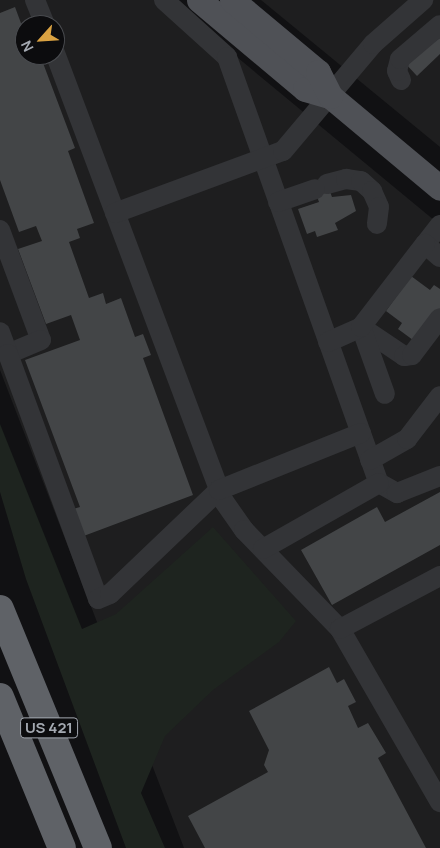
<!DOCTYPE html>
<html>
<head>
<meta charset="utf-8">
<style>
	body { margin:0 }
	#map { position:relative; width:440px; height:848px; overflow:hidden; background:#111113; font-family:Manrope,sans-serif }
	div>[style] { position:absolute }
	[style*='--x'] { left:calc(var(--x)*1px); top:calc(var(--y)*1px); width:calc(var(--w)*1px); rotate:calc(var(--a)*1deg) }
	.built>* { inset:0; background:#1e1e1f }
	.green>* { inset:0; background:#1e241f }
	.building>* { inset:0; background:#434547 }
	.minor>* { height:20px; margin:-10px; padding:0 10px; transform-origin:10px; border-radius:10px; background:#333437 }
	.major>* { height:25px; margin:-12.5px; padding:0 12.5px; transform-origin:12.5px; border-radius:12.5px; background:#4f5156 }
	.highway>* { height:28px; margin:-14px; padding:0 14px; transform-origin:14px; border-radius:14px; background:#5f6267 }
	span { translate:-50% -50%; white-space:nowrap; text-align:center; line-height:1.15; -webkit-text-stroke:4px #0c0c0e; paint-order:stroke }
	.shield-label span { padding:1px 4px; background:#0c0c0e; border:1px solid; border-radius:4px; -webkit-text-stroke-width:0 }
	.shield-label { font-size:15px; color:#a4a9b1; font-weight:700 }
	.north { position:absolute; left:15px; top:15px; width:50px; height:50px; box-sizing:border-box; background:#0c0c0e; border:1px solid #494b4f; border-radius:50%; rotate:244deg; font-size:14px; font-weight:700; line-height:20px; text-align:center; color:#a4a9b1 }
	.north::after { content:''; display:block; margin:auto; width:18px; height:22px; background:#daa242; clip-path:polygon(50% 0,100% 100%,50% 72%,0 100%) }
</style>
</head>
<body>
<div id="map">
	<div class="built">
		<div style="clip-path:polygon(evenodd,0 0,168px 0,440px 225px,440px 848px,184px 848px,0 370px,0 0,25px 25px,55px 25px,55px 55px,25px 55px,25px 25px)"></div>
		<div style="clip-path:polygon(261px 0,440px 0,440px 147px)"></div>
	</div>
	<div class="green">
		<div style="clip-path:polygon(0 424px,82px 629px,116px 614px,213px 527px,296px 621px,279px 642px,213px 690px,165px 736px,141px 793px,165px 848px,126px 848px,26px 579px,0 492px)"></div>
	</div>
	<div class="building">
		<div style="clip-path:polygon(15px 7px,25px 34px,25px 55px,40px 55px,75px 148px,68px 151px,94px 223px,77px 229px,80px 238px,69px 242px,89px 298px,103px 293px,106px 304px,121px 298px,135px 337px,143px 334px,151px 355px,143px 358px,193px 495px,81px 537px,73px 509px,80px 507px,25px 360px,80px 340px,71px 315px,46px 324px,18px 249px,42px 241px,36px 226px,19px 232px,0 180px,0 13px)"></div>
		<div style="clip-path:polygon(440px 38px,440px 54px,417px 76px,404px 62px)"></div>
		<div style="clip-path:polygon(325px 178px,332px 197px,351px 195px,356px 211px,335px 223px,338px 230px,317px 237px,315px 231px,307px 234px,298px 209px,319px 202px,312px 182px)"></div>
		<div style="clip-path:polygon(411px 276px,430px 290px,434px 285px,440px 289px,440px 310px,417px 343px,398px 329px,402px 323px,386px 311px)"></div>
		<div style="clip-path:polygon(440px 492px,440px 545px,332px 605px,301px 550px,377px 507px,385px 522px)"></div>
		<div style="clip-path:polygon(329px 667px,337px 683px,344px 679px,356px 702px,348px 706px,358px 728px,368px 723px,386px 753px,378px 758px,426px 848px,205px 848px,188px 816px,268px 772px,264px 765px,269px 750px,249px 711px)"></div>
	</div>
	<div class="minor">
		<div style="--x:35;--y:0;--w:27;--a:68"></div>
		<div style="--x:164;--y:0;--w:85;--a:42.1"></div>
		<div style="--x:227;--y:57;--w:452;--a:70.4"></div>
		<div style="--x:379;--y:483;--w:21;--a:29"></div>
		<div style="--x:397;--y:493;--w:46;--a:-21.6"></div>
		<div style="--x:55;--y:53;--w:478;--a:69.4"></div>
		<div style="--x:223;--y:500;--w:37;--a:55"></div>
		<div style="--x:244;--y:530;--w:138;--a:45.9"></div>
		<div style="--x:340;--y:629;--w:200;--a:60"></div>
		<div style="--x:401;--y:80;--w:10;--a:-114"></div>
		<div style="--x:397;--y:71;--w:12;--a:-76"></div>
		<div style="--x:400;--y:59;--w:52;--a:-40.4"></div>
		<div style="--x:327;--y:184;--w:20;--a:-15"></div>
		<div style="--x:346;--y:179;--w:15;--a:8"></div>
		<div style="--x:361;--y:181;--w:15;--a:42"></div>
		<div style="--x:372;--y:191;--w:17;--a:66"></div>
		<div style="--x:379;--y:207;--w:17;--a:97"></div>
		<div style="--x:278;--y:202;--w:39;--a:-19"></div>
		<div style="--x:115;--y:213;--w:179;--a:-20.3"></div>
		<div style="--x:283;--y:151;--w:140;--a:-49.9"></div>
		<div style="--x:373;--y:44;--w:67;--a:-41.3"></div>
		<div style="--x:440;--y:225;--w:24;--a:128"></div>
		<div style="--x:425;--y:244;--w:20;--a:41"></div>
		<div style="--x:0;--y:230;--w:117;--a:69.6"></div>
		<div style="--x:41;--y:340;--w:36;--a:157"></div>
		<div style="--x:8;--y:354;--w:23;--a:-110"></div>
		<div style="--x:361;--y:327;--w:52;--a:34"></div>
		<div style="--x:404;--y:356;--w:8;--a:-7"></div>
		<div style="--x:412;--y:355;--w:46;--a:-52.9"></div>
		<div style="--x:361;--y:327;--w:71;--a:70.3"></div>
		<div style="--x:328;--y:342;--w:36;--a:-24"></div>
		<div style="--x:361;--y:327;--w:105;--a:-52.4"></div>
		<div style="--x:8;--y:354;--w:261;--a:69.8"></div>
		<div style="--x:98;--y:599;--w:13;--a:-23"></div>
		<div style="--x:110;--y:594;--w:151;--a:-43.7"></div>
		<div style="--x:219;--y:490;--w:153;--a:-21.9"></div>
		<div style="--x:370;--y:460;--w:43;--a:-29.6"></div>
		<div style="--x:407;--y:439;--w:54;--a:-52.5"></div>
		<div style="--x:263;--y:549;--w:133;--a:-29.6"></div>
		<div style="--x:340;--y:629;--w:113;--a:-27.9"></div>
	</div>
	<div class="major">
		<div style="--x:199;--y:0;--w:138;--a:40"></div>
		<div style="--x:305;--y:89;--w:26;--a:16"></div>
		<div style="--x:330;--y:96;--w:143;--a:39.9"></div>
		<div style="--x:232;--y:0;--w:112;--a:39.9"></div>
		<div style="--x:318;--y:72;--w:27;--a:63"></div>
	</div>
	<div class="highway">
		<div style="--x:0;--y:609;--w:258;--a:67.7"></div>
		<div style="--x:0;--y:697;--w:163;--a:67.7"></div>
	</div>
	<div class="shield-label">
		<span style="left:49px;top:728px">US 421</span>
	</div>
	<div class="north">N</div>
</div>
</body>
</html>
